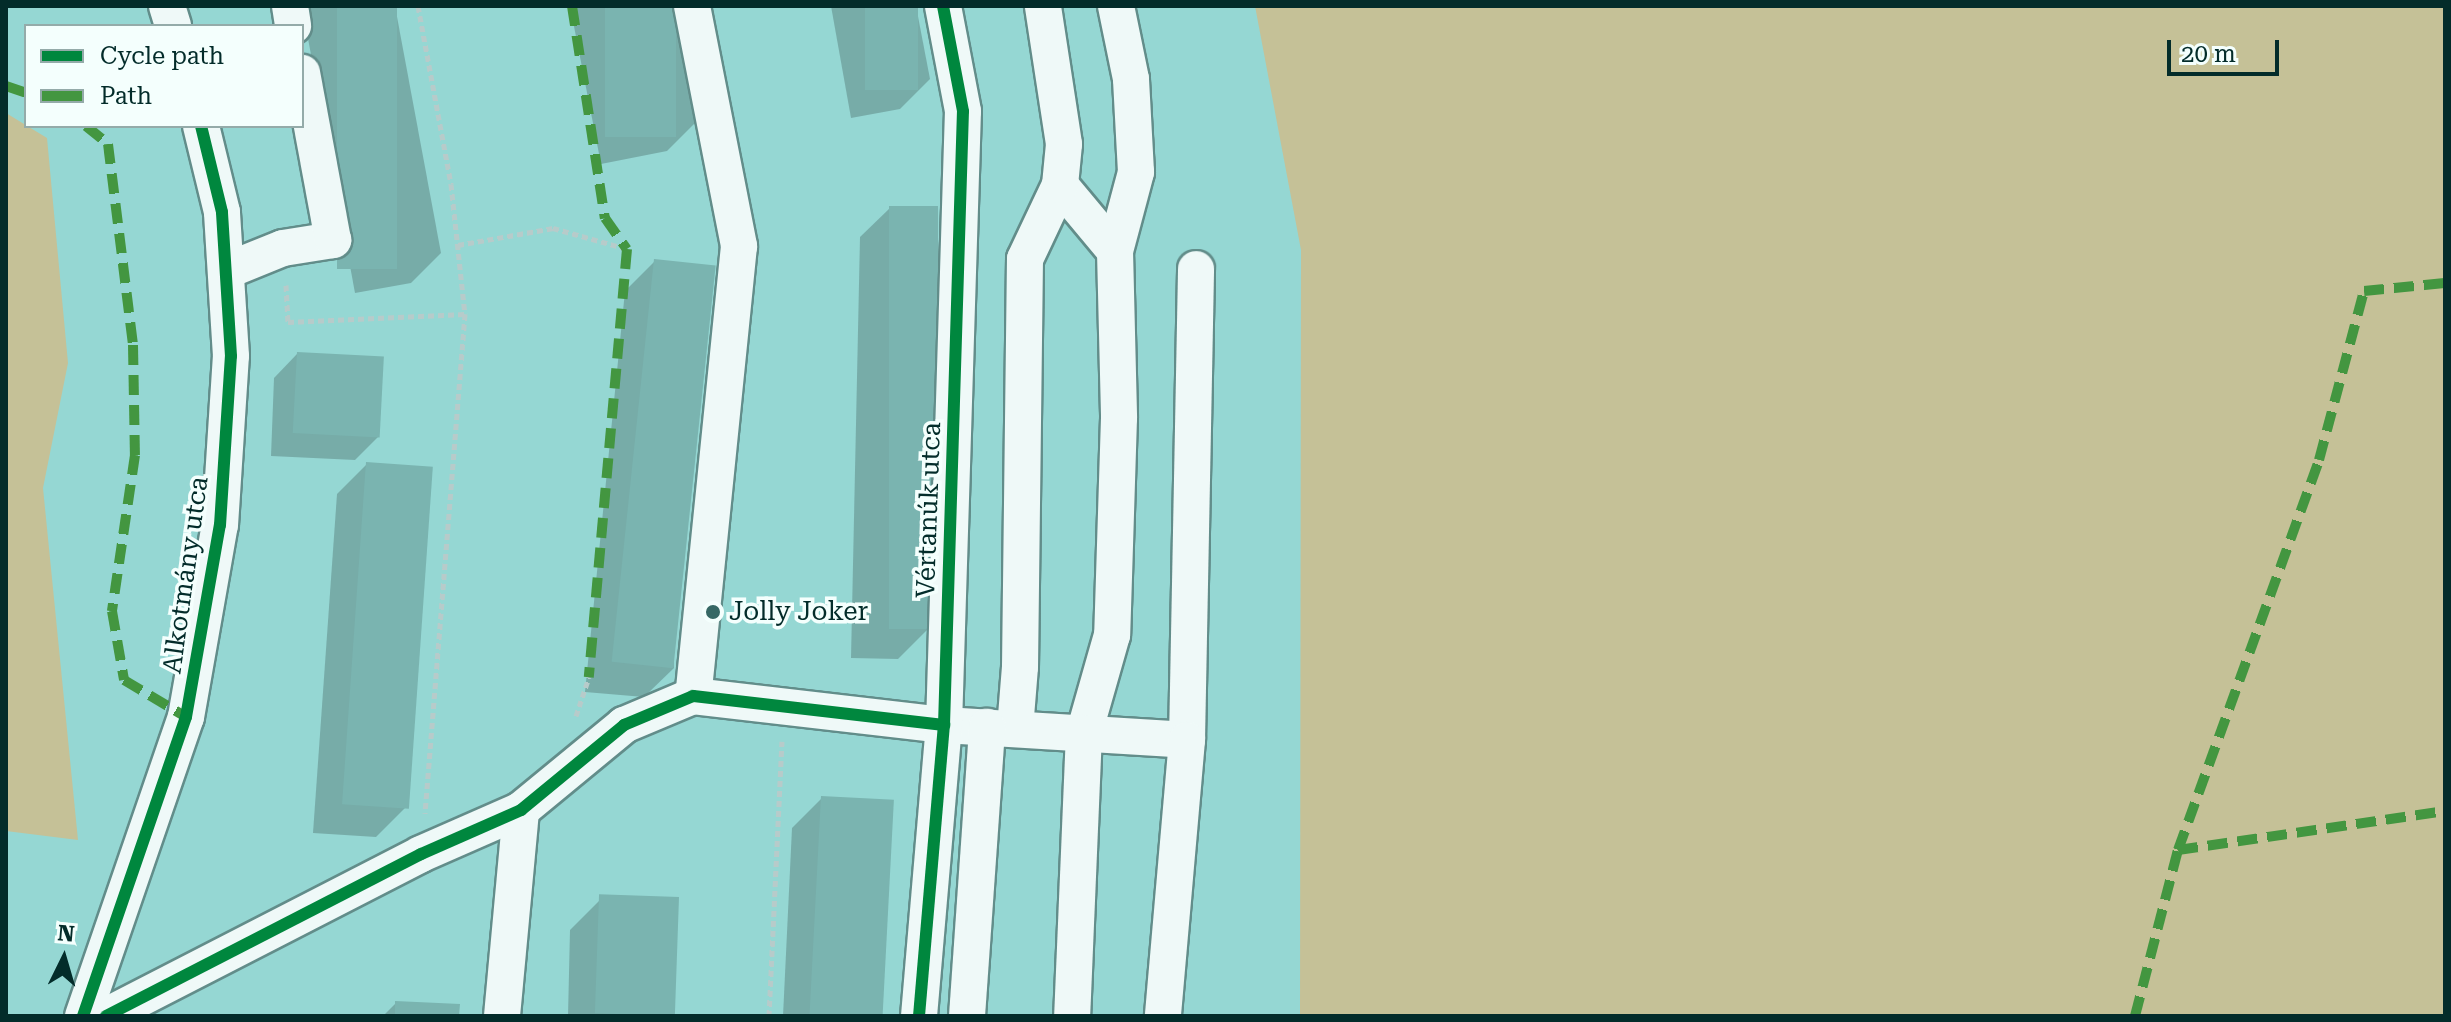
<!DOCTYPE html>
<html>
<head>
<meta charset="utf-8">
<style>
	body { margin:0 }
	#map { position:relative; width:2451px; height:1022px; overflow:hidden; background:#95d7d3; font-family:"Roboto Serif",serif }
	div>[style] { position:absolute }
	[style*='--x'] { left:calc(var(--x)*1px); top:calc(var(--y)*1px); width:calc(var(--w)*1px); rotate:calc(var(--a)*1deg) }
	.green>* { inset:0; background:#c5c197 }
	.shadow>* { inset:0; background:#0003 }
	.building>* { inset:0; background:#7ab4b0; transform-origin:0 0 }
	.path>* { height:5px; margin-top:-2.5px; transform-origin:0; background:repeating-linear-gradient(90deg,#b7cbca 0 6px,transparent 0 10px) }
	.roads { filter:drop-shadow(2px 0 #628d8a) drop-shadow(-2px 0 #628d8a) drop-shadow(0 2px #628d8a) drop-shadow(0 -2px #628d8a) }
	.minor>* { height:36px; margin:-18px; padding:0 18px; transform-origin:18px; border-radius:18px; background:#eff9f8 }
	.quiet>* { height:10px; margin-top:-5px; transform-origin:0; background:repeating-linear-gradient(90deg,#439640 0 20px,transparent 0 30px) }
	.cycleway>* { height:12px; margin:-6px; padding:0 6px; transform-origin:6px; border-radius:6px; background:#00873e }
	.dots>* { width:22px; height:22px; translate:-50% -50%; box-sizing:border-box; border:4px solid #f4fffd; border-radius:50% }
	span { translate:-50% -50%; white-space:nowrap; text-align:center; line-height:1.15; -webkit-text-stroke:7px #f4fffd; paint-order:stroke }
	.street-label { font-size:26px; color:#032c2a }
	.poi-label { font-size:26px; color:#032c2a }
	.left { translate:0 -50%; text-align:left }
	.frame { position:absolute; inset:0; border:8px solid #032c2a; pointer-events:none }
	.legend { position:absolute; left:24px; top:24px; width:280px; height:104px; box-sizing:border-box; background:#f4fffd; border:2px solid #94aba9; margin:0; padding:10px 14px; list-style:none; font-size:24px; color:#032c2a }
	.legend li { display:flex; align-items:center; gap:16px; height:40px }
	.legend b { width:40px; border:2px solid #94aba9 }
	.north { position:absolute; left:24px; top:918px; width:80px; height:80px; -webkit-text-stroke:6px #f4fffd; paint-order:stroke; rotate:5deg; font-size:22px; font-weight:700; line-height:32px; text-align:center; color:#032c2a }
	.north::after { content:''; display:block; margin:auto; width:28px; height:36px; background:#032c2a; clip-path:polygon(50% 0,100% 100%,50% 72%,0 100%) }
	.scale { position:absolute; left:2167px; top:40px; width:112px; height:36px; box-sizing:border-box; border:4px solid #032c2a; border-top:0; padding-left:10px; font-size:24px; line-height:28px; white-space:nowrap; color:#032c2a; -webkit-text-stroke:6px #f4fffd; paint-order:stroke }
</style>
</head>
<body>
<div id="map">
	<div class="green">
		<div style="clip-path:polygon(1255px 6px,2445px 6px,2445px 1016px,1300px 1016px,1301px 250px)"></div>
		<div style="clip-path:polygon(6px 113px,47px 138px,68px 363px,43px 488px,78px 840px,6px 831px)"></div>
	</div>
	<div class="shadow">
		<div style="clip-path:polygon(302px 6px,395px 6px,441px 253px,411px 283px,355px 293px)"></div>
		<div style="clip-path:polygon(570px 6px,674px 6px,697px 121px,667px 151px,601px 164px)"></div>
		<div style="clip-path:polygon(831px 6px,916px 6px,930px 79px,900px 109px,851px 118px)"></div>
		<div style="clip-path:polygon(890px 208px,928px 629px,898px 659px,851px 658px,860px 237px)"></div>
		<div style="clip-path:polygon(655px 261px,674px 668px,644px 697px,585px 692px,625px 291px)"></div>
		<div style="clip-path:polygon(297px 354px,379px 436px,355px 460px,271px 456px,274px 378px)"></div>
		<div style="clip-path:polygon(367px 464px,406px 807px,376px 837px,313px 833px,337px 494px)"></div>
		<div style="clip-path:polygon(822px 798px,881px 1016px,783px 1016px,792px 828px)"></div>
		<div style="clip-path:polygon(600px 900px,673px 1016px,568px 1016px,570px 930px)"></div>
		<div style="clip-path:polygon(396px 1003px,457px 1016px,383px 1016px)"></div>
	</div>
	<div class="building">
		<div style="left:337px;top:6px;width:60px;height:263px"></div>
		<div style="left:605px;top:6px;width:71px;height:131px"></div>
		<div style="left:865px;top:6px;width:53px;height:84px"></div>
		<div style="left:889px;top:206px;width:49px;height:423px"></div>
		<div style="left:654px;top:259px;width:62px;height:405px;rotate:6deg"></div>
		<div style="left:297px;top:352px;width:87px;height:81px;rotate:3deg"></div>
		<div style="left:366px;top:462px;width:67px;height:343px;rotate:4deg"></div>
		<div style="left:821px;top:796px;width:73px;height:220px;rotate:3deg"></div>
		<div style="left:679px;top:897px;width:119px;height:80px;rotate:92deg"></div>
		<div style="clip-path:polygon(395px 1001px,460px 1004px,459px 1016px,395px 1016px)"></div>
	</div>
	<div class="path">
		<div style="--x:418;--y:6;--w:181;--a:79.5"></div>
		<div style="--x:451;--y:184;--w:131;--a:83.9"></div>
		<div style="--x:465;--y:314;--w:501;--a:94.58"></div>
		<div style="--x:458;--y:245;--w:97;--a:-10.1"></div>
		<div style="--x:553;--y:228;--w:77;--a:15.8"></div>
		<div style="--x:286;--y:285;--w:37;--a:87"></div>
		<div style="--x:288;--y:322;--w:177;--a:-2.6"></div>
		<div style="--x:576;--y:716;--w:41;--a:-71.6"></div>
		<div style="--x:769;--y:1016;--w:275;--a:-87.3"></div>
	</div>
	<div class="roads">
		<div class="minor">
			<div style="--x:167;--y:6;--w:21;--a:73"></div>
			<div style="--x:290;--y:6;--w:20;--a:81"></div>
			<div style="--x:692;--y:6;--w:245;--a:78.9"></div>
			<div style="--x:739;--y:246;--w:452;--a:95.8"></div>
			<div style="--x:1060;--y:185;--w:86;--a:50.2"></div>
			<div style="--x:1115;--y:251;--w:167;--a:88.6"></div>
			<div style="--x:1119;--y:418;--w:217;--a:91.8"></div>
			<div style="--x:1112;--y:635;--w:102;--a:105.9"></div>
			<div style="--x:1084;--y:733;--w:283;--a:92.4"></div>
			<div style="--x:1115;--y:251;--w:82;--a:-75.1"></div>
			<div style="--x:1136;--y:172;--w:93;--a:-93.1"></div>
			<div style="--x:1131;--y:79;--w:75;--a:-101.6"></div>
			<div style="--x:226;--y:271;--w:61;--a:-22"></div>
			<div style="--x:283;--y:248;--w:51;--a:-9.1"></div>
			<div style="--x:333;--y:240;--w:170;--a:-100.5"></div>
			<div style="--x:1015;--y:729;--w:62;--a:-85.4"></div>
			<div style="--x:1020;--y:667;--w:408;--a:-89.3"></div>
			<div style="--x:1025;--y:259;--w:82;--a:-64.7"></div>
			<div style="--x:1060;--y:185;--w:41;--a:-84.4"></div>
			<div style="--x:1064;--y:144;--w:140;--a:-98.7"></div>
			<div style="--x:1187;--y:740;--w:471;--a:-88.9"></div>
			<div style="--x:83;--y:1016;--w:316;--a:-71"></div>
			<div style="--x:186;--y:717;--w:195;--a:-80"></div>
			<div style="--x:220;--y:525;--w:169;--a:-86.3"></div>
			<div style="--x:231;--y:356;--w:144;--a:-93.6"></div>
			<div style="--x:222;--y:212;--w:89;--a:-103.7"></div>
			<div style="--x:106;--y:1016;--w:354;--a:-27.2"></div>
			<div style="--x:421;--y:854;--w:109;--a:-23.7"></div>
			<div style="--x:521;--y:810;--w:134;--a:-39.5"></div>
			<div style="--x:624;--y:725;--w:75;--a:-22.8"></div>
			<div style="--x:693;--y:696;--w:253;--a:6.6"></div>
			<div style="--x:944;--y:725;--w:243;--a:3.5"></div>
			<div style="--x:1187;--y:740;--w:277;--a:95"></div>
			<div style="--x:502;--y:1016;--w:207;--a:-84.7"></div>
			<div style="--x:919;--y:1016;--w:292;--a:-85.1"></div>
			<div style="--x:944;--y:725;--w:614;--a:-88.23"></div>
			<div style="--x:963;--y:111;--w:107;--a:-100.8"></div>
			<div style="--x:967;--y:1016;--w:290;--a:-86"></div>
		</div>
	</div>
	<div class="quiet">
		<div style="--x:572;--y:6;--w:215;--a:81.2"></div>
		<div style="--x:605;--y:218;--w:38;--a:55"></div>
		<div style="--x:627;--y:249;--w:430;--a:95.1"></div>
		<div style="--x:6;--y:86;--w:21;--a:19"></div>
		<div style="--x:86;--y:126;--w:28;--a:39"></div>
		<div style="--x:108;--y:144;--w:203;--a:82.9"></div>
		<div style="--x:133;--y:345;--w:110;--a:89"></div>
		<div style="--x:135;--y:455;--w:158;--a:98.4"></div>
		<div style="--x:112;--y:611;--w:70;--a:80.1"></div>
		<div style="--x:124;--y:680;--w:72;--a:30.8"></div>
		<div style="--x:2178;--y:850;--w:270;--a:-8.3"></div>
		<div style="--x:2135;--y:1016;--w:171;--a:-75.5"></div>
		<div style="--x:2178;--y:850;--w:415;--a:-70.1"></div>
		<div style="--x:2319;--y:460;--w:175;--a:-75.1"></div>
		<div style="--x:2364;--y:291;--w:81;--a:-5.6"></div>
	</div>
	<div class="cycleway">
		<div style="--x:83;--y:1016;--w:316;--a:-71"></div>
		<div style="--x:186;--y:717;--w:195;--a:-80"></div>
		<div style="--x:220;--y:525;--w:169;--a:-86.3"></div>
		<div style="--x:231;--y:356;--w:144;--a:-93.6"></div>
		<div style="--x:222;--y:212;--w:89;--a:-103.7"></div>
		<div style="--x:106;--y:1016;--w:354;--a:-27.2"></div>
		<div style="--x:421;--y:854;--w:109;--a:-23.7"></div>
		<div style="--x:521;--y:810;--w:134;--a:-39.5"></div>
		<div style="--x:624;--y:725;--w:75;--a:-22.8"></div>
		<div style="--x:693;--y:696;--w:253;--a:6.6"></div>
		<div style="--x:919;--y:1016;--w:292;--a:-85.1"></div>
		<div style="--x:944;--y:725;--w:614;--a:-88.23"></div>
		<div style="--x:963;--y:111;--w:107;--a:-100.8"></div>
	</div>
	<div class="dots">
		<div style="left:713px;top:612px;background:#366865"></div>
	</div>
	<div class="street-label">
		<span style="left:929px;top:510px;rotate:-88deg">Vértanúk utca</span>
		<span style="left:186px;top:575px;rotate:-82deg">Alkotmány utca</span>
	</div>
	<div class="poi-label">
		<span class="left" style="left:729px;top:612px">Jolly Joker</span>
	</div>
	<div class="frame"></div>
	<ul class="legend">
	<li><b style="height:10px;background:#00873e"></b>Cycle path</li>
	<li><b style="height:10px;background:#439640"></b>Path</li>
	</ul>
	<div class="north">N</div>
	<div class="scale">20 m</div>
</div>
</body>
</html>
